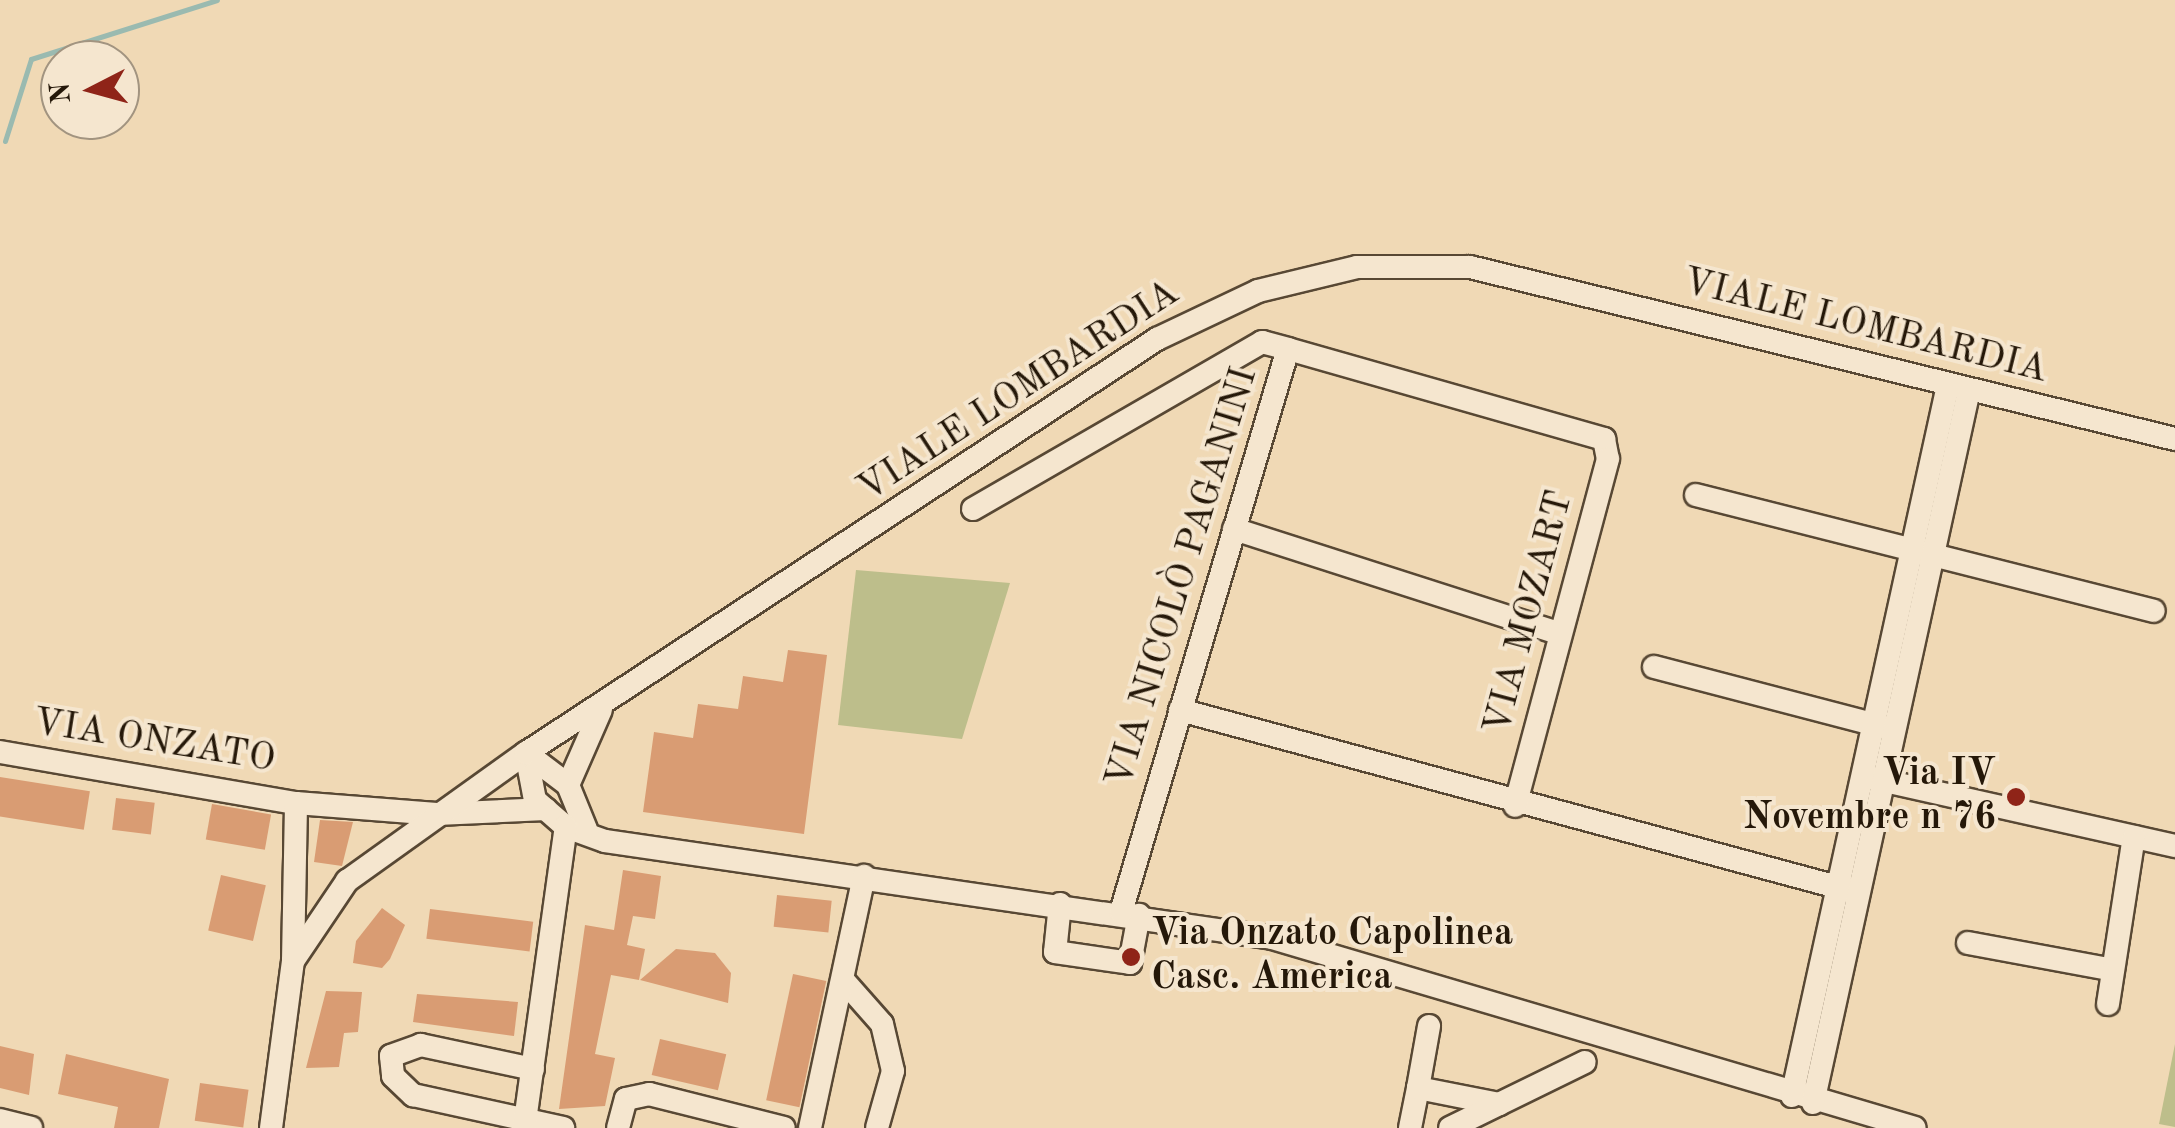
<!DOCTYPE html>
<html>
<head>
<meta charset="utf-8">
<style>
	body { margin:0 }
	#map { position:relative; width:2175px; height:1128px; overflow:hidden; background:#f0d9b5; font-family:"Old Standard TT",serif }
	div>[style] { position:absolute }
	[style*='--x'] { left:calc(var(--x)*1px); top:calc(var(--y)*1px); width:calc(var(--w)*1px); rotate:calc(var(--a)*1deg) }
	.green>* { inset:0; background:#bdbe8b }
	.stream>* { height:5px; margin:-2.5px; padding:0 2.5px; transform-origin:2.5px; border-radius:2.5px; background:#9abab0 }
	.building>* { inset:0; background:#d99c73; transform-origin:0 0 }
	.roads { filter:drop-shadow(2px 0 #584834) drop-shadow(-2px 0 #584834) drop-shadow(0 2px #584834) drop-shadow(0 -2px #584834) }
	.minor>* { height:22px; margin:-11px; padding:0 11px; transform-origin:11px; border-radius:11px; background:#f5e6cf }
	.dots>* { width:28px; height:28px; translate:-50% -50%; box-sizing:border-box; border:5px solid #f5e6cf; border-radius:50% }
	span { translate:-50% -50%; white-space:nowrap; text-align:center; line-height:1.15; -webkit-text-stroke:8px #f5e6cf; paint-order:stroke }
	.street-label { font-size:38px; color:#251809 }
	.poi-label { font-size:38px; color:#251809; font-weight:700 }
	.right { translate:-100% -50%; text-align:right }
	.left { translate:0 -50%; text-align:left }
	.north { position:absolute; left:40px; top:40px; width:100px; height:100px; box-sizing:border-box; background:#f5e6cf; border:2px solid #a29480; border-radius:50%; rotate:264deg; font-size:28px; font-weight:700; line-height:40px; text-align:center; color:#251809 }
	.north::after { content:''; display:block; margin:auto; width:35px; height:45px; background:#8f2418; clip-path:polygon(50% 0,100% 100%,50% 72%,0 100%) }
</style>
</head>
<body>
<div id="map">
	<div class="green">
		<div style="clip-path:polygon(856px 570px,1010px 583px,962px 739px,838px 725px)"></div>
		<div style="clip-path:polygon(2175px 1044px,2175px 1127px,2159px 1124px)"></div>
	</div>
	<div class="stream">
		<div style="--x:5;--y:141;--w:86;--a:-72.4"></div>
		<div style="--x:31;--y:59;--w:195;--a:-17.6"></div>
	</div>
	<div class="building">
		<div style="clip-path:polygon(788px 650px,827px 655px,804px 834px,643px 812px,654px 732px,693px 738px,698px 704px,738px 709px,743px 676px,783px 682px)"></div>
		<div style="left:0;top:777px;width:91px;height:39px;rotate:9deg"></div>
		<div style="left:116px;top:798px;width:39px;height:32px;rotate:7deg"></div>
		<div style="left:212px;top:804px;width:60px;height:36px;rotate:10deg"></div>
		<div style="clip-path:polygon(320px 820px,353px 822px,342px 866px,314px 862px)"></div>
		<div style="clip-path:polygon(623px 870px,661px 876px,655px 919px,633px 916px,627px 945px,645px 949px,639px 980px,611px 975px,595px 1054px,615px 1058px,605px 1106px,559px 1109px,585px 925px,614px 930px)"></div>
		<div style="left:221px;top:875px;width:46px;height:57px;rotate:13deg"></div>
		<div style="left:777px;top:895px;width:55px;height:32px;rotate:6deg"></div>
		<div style="clip-path:polygon(382px 908px,405px 925px,390px 959px,382px 968px,353px 963px,356px 941px)"></div>
		<div style="left:430px;top:909px;width:104px;height:30px;rotate:7deg"></div>
		<div style="clip-path:polygon(676px 949px,715px 953px,731px 973px,728px 1003px,640px 980px)"></div>
		<div style="left:793px;top:974px;width:34px;height:129px;rotate:12deg"></div>
		<div style="clip-path:polygon(326px 991px,362px 992px,358px 1032px,344px 1033px,339px 1067px,306px 1068px)"></div>
		<div style="clip-path:polygon(417px 994px,518px 1002px,514px 1036px,413px 1022px)"></div>
		<div style="left:660px;top:1039px;width:68px;height:37px;rotate:13deg"></div>
		<div style="clip-path:polygon(0 1046px,34px 1054px,29px 1095px,0 1088px)"></div>
		<div style="clip-path:polygon(66px 1054px,169px 1079px,159px 1128px,114px 1128px,118px 1107px,58px 1094px)"></div>
		<div style="left:200px;top:1083px;width:49px;height:38px;rotate:8deg"></div>
	</div>
	<div class="roads">
		<div class="minor">
			<div style="--x:1696;--y:495;--w:472;--a:14.2"></div>
			<div style="--x:973;--y:509;--w:334;--a:-30"></div>
			<div style="--x:1262;--y:342;--w:27;--a:15"></div>
			<div style="--x:1234;--y:529;--w:340;--a:17.8"></div>
			<div style="--x:1654;--y:667;--w:246;--a:14.6"></div>
			<div style="--x:1180;--y:710;--w:696;--a:15.07"></div>
			<div style="--x:0;--y:752;--w:300;--a:9.8"></div>
			<div style="--x:296;--y:803;--w:141;--a:4.5"></div>
			<div style="--x:437;--y:814;--w:109;--a:-2.6"></div>
			<div style="--x:526;--y:753;--w:48;--a:79.2"></div>
			<div style="--x:535;--y:800;--w:41;--a:41.1"></div>
			<div style="--x:566;--y:827;--w:41;--a:19.7"></div>
			<div style="--x:605;--y:841;--w:674;--a:8.27"></div>
			<div style="--x:1272;--y:938;--w:670;--a:16.46"></div>
			<div style="--x:526;--y:753;--w:53;--a:37.3"></div>
			<div style="--x:568;--y:785;--w:48;--a:67.8"></div>
			<div style="--x:1871;--y:778;--w:312;--a:12.6"></div>
			<div style="--x:568;--y:785;--w:82;--a:-66.3"></div>
			<div style="--x:1060;--y:904;--w:48;--a:95.9"></div>
			<div style="--x:1055;--y:952;--w:76;--a:8.3"></div>
			<div style="--x:1130;--y:963;--w:49;--a:-79.4"></div>
			<div style="--x:1121;--y:912;--w:587;--a:-73.48"></div>
			<div style="--x:1288;--y:349;--w:329;--a:15.9"></div>
			<div style="--x:1604;--y:439;--w:20;--a:79"></div>
			<div style="--x:1608;--y:459;--w:359;--a:105"></div>
			<div style="--x:1968;--y:943;--w:147;--a:10.5"></div>
			<div style="--x:293;--y:961;--w:158;--a:-88.9"></div>
			<div style="--x:844;--y:981;--w:57;--a:48.5"></div>
			<div style="--x:882;--y:1024;--w:48;--a:76.8"></div>
			<div style="--x:893;--y:1071;--w:59;--a:105.7"></div>
			<div style="--x:2108;--y:1004;--w:169;--a:-81.2"></div>
			<div style="--x:533;--y:1069;--w:115;--a:-167.9"></div>
			<div style="--x:421;--y:1045;--w:32;--a:160"></div>
			<div style="--x:391;--y:1056;--w:20;--a:84"></div>
			<div style="--x:393;--y:1076;--w:28;--a:44"></div>
			<div style="--x:413;--y:1095;--w:154;--a:12.4"></div>
			<div style="--x:1418;--y:1088;--w:63;--a:-79.9"></div>
			<div style="--x:1792;--y:1096;--w:728;--a:-77.62"></div>
			<div style="--x:1813;--y:1103;--w:730;--a:-77.66"></div>
			<div style="--x:0;--y:1120;--w:32;--a:14"></div>
			<div style="--x:271;--y:1128;--w:168;--a:-82.5"></div>
			<div style="--x:293;--y:961;--w:97;--a:-56"></div>
			<div style="--x:347;--y:881;--w:220;--a:-35.6"></div>
			<div style="--x:526;--y:753;--w:755;--a:-33.27"></div>
			<div style="--x:1157;--y:339;--w:112;--a:-25.4"></div>
			<div style="--x:1258;--y:291;--w:102;--a:-13.6"></div>
			<div style="--x:1357;--y:267;--w:113;--a:0"></div>
			<div style="--x:1470;--y:267;--w:726;--a:13.71"></div>
			<div style="--x:524;--y:1128;--w:304;--a:-82.1"></div>
			<div style="--x:618;--y:1128;--w:30;--a:-75"></div>
			<div style="--x:626;--y:1099;--w:24;--a:-12"></div>
			<div style="--x:649;--y:1094;--w:139;--a:14.1"></div>
			<div style="--x:810;--y:1128;--w:258;--a:-77.9"></div>
			<div style="--x:1410;--y:1128;--w:41;--a:-78.7"></div>
			<div style="--x:1418;--y:1088;--w:83;--a:11.2"></div>
			<div style="--x:1450;--y:1128;--w:150;--a:-26.1"></div>
		</div>
	</div>
	<div class="dots">
		<div style="left:2016px;top:797px;background:#8f2418"></div>
		<div style="left:1131px;top:957px;background:#8f2418"></div>
	</div>
	<div class="street-label">
		<span style="left:1865px;top:327px;rotate:14deg">VIALE LOMBARDIA</span>
		<span style="left:1019px;top:392px;rotate:-33deg">VIALE LOMBARDIA</span>
		<span style="left:1183px;top:578px;rotate:-73deg">VIA NICOLÒ PAGANINI</span>
		<span style="left:1530px;top:613px;rotate:-75deg">VIA MOZART</span>
		<span style="left:154px;top:742px;rotate:9deg">VIA ONZATO</span>
	</div>
	<div class="poi-label">
		<span class="right" style="left:1996px;top:797px">Via IV<br>Novembre n 76</span>
		<span class="left" style="left:1151px;top:957px">Via Onzato Capolinea<br>Casc. America</span>
	</div>
	<div class="north">N</div>
</div>
</body>
</html>
